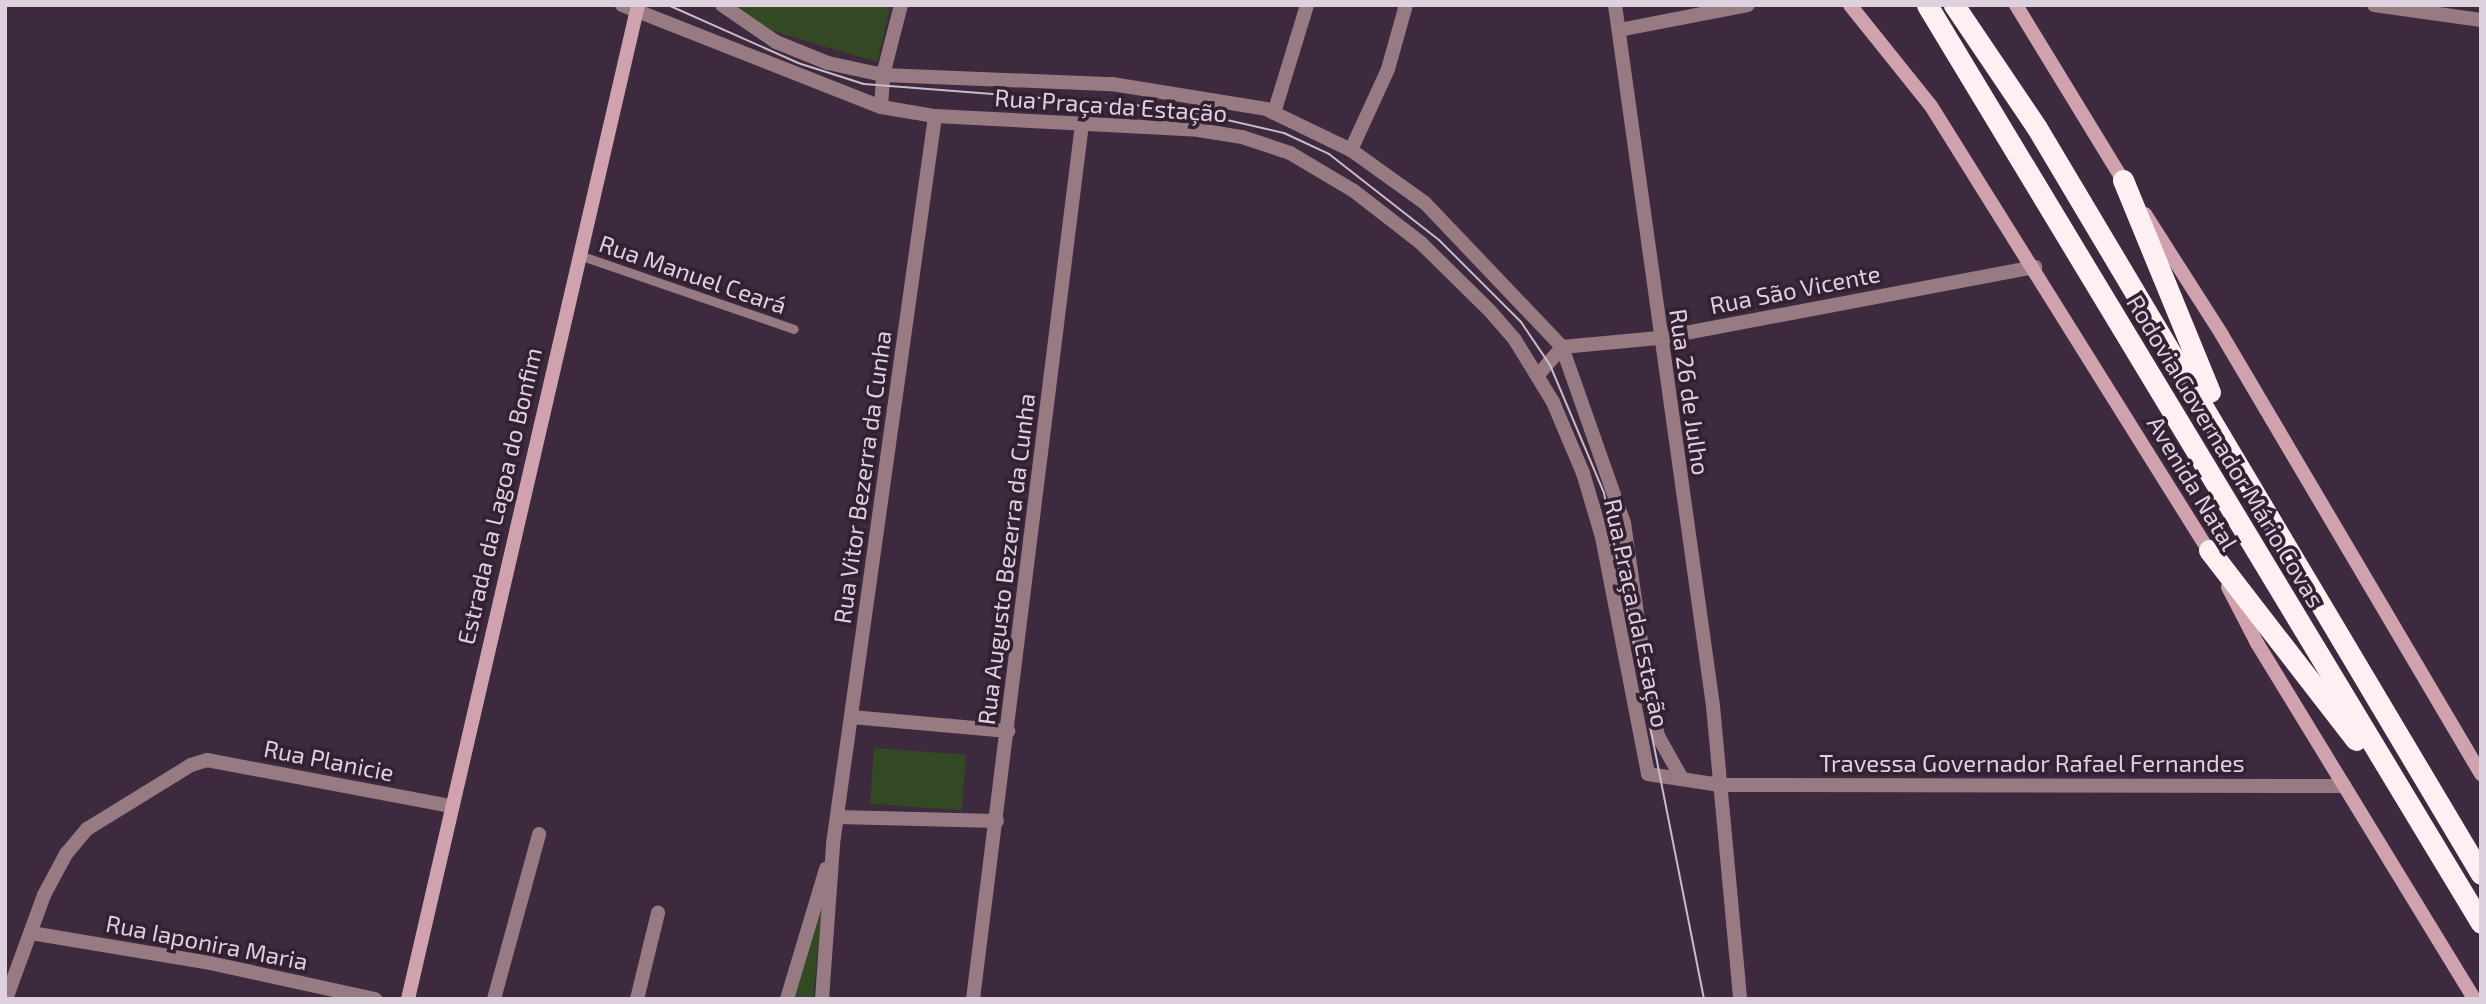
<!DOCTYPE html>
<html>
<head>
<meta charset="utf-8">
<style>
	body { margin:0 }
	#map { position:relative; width:2486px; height:1004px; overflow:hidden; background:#3e2a3e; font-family:"Exo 2",sans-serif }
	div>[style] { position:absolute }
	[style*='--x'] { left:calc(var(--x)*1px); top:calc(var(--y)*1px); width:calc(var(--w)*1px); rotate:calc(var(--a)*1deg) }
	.green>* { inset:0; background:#324923; transform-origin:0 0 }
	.lane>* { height:9px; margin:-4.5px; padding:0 4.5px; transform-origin:4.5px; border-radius:4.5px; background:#977a82 }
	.street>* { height:14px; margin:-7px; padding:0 7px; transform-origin:7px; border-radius:7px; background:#977a82 }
	.secondary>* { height:14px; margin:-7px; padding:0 7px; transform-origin:7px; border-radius:7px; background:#d0a2ae }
	.highway>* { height:21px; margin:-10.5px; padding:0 10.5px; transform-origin:10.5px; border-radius:10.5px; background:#feeff3 }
	.tram>* { height:2px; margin:-1px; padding:0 1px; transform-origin:1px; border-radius:1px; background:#c9bbc9 }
	span { translate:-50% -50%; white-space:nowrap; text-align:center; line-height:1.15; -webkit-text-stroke:7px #342033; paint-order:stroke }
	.street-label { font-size:24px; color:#ded1de }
	.frame { position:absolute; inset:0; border:7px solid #ded1de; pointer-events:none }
</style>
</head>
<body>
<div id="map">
	<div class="green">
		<div style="clip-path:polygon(734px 5px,891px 5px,877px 62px,769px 30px)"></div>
		<div style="left:874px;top:748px;width:92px;height:56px;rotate:4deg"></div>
		<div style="clip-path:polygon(823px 899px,813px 999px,794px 999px)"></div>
	</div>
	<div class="lane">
		<div style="--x:579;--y:255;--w:227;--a:19"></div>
	</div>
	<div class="street">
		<div style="--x:622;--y:5;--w:278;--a:21.5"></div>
		<div style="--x:881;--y:107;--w:55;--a:9.5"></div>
		<div style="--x:935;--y:116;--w:263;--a:3"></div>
		<div style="--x:1198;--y:130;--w:45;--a:9"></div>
		<div style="--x:1242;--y:137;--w:51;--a:18.4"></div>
		<div style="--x:1290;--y:153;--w:74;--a:30.7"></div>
		<div style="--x:1354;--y:191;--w:85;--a:37.8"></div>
		<div style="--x:1421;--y:243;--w:97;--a:44.6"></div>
		<div style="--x:1490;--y:311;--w:38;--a:49"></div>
		<div style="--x:1515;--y:340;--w:73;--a:58.5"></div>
		<div style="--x:1553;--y:402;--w:77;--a:67.1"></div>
		<div style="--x:1583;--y:473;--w:67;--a:73.5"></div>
		<div style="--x:1602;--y:537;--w:241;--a:79"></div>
		<div style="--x:1648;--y:774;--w:73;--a:8.7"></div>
		<div style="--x:1720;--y:785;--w:624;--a:0.09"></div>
		<div style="--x:722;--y:5;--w:65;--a:34.4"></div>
		<div style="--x:776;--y:42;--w:56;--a:22"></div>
		<div style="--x:828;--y:63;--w:56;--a:12.3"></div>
		<div style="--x:883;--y:75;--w:229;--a:2.3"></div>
		<div style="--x:1112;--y:84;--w:156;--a:9.2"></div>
		<div style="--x:1266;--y:109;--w:94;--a:25.8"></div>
		<div style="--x:1351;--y:150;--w:91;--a:35.6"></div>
		<div style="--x:1425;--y:203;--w:199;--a:46.4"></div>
		<div style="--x:1562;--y:347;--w:187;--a:70.6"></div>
		<div style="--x:1624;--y:523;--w:175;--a:81.8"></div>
		<div style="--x:1649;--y:696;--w:41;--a:77.3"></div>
		<div style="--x:1658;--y:736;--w:47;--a:60.7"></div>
		<div style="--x:1615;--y:5;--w:708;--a:82.04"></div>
		<div style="--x:1713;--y:706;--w:294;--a:84.7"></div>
		<div style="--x:2374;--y:5;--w:108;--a:8"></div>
		<div style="--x:1619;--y:30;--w:131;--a:-11"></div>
		<div style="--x:881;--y:107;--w:32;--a:-86"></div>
		<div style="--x:883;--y:75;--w:72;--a:-75.6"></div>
		<div style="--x:1274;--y:113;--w:113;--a:-73"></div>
		<div style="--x:1351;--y:150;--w:89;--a:-65.4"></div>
		<div style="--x:1388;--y:69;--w:66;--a:-74.3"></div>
		<div style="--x:1538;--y:375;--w:37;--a:-49"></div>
		<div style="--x:1562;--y:347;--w:97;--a:-5.3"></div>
		<div style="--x:1659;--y:338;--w:383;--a:-10.7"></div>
		<div style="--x:851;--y:717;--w:158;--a:5.1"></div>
		<div style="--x:837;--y:817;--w:160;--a:1.4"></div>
		<div style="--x:31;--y:933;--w:181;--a:9.5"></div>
		<div style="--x:210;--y:963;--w:169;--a:12.3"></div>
		<div style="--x:6;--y:999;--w:111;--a:-69.9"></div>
		<div style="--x:44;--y:895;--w:47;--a:-61.8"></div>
		<div style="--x:66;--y:854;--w:33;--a:-50"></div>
		<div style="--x:87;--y:829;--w:122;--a:-31.6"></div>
		<div style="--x:191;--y:765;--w:17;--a:-17"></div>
		<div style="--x:207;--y:760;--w:247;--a:10.7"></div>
		<div style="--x:494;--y:999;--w:171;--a:-74.7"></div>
		<div style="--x:637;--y:999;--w:89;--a:-76.3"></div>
		<div style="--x:787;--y:999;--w:136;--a:-73.3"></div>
		<div style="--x:822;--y:999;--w:155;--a:-85.9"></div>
		<div style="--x:833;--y:844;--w:735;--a:-82.02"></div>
		<div style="--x:973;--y:999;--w:882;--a:-82.9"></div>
	</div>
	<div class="secondary">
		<div style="--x:1850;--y:5;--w:129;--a:51.3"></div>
		<div style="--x:1931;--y:106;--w:531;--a:58.02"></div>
		<div style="--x:2016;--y:5;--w:211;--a:58.6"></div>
		<div style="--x:2145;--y:214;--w:143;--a:57.5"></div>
		<div style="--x:2222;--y:335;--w:510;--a:59.46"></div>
		<div style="--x:2228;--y:587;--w:63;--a:62.6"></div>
		<div style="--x:2257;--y:643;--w:417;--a:58.6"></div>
		<div style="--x:408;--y:999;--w:1020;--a:-76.97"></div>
	</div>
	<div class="highway">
		<div style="--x:1927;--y:5;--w:1072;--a:58.89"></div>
		<div style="--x:1954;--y:5;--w:148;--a:56"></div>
		<div style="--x:2037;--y:128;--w:868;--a:59.24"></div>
		<div style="--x:2123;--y:180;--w:229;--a:67.7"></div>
		<div style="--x:2209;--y:550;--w:240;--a:52.3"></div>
	</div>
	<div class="tram">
		<div style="--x:668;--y:5;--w:142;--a:24"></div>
		<div style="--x:798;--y:63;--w:69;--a:17.7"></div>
		<div style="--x:864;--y:84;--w:316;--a:4.5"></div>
		<div style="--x:1179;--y:109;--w:108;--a:12.9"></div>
		<div style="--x:1284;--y:133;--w:50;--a:25"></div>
		<div style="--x:1329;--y:154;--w:140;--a:38"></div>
		<div style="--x:1439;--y:240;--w:116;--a:45"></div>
		<div style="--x:1521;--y:322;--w:52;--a:56"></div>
		<div style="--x:1550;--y:365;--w:139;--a:67.1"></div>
		<div style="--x:1604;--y:493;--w:516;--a:78.82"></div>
	</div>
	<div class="street-label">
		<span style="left:1111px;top:105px;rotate:4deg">Rua Praça da Estação</span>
		<span style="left:693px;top:274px;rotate:19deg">Rua Manuel Ceará</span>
		<span style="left:1795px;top:289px;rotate:-11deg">Rua São Vicente</span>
		<span style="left:1690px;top:392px;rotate:82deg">Rua 26 de Julho</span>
		<span style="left:2226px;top:451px;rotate:59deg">Rodovia Governador Mário Covas</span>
		<span style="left:862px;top:477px;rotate:-82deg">Rua Vitor Bezerra da Cunha</span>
		<span style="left:2193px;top:483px;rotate:59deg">Avenida Natal</span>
		<span style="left:499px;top:496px;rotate:-77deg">Estrada da Lagoa do Bonfim</span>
		<span style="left:1006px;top:559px;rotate:-83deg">Rua Augusto Bezerra da Cunha</span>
		<span style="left:1637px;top:613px;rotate:78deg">Rua Praça da Estação</span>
		<span style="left:329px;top:760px;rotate:11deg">Rua Planicie</span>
		<span style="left:2032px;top:763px">Travessa Governador Rafael Fernandes</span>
		<span style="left:207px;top:942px;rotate:11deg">Rua Iaponira Maria</span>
	</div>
	<div class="frame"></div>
</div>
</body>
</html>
